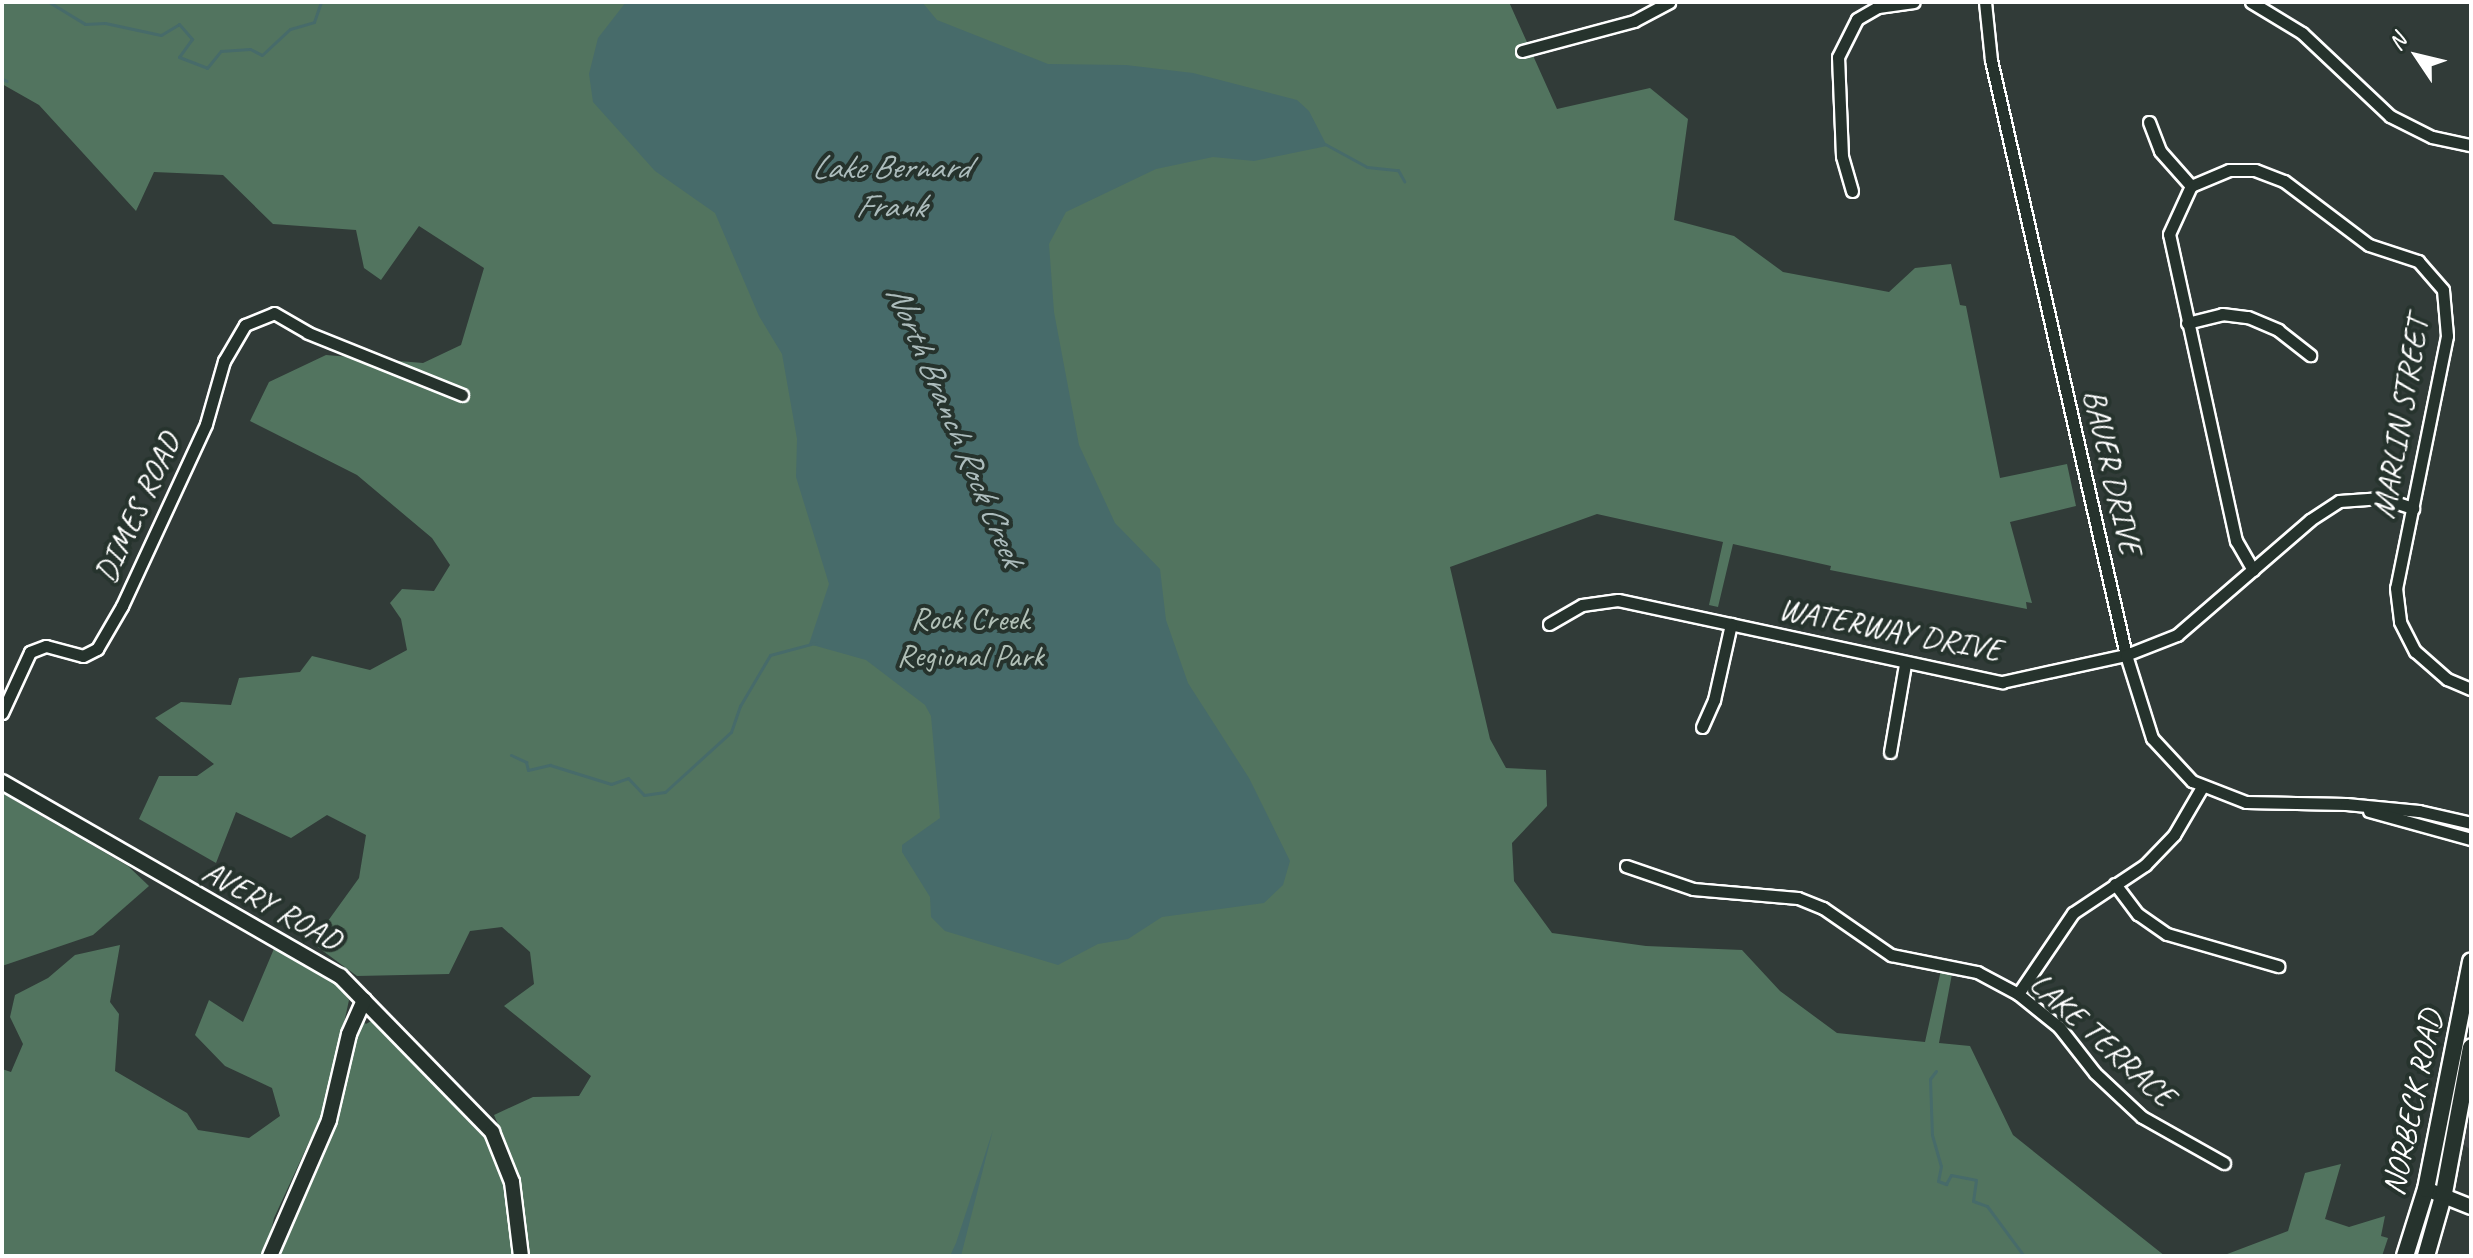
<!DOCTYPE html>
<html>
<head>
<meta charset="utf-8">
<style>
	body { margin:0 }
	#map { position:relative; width:2473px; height:1258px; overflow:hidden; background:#313b38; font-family:Caveat,sans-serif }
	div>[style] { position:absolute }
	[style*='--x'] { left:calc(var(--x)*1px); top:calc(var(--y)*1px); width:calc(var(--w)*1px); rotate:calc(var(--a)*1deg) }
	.built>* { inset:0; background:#3e4546 }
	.green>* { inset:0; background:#52745f }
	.water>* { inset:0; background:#476b6a }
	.stream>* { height:3px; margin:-1.5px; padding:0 1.5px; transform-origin:1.5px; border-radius:1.5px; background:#476b6a }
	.roads { filter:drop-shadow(2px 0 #fff) drop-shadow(-2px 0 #fff) drop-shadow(0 2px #fff) drop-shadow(0 -2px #fff) }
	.minor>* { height:11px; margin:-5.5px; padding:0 5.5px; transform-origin:5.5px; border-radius:5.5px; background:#26332d }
	.tertiary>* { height:14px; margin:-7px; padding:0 7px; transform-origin:7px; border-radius:7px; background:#26332d }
	.primary>* { height:16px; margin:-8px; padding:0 8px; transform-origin:8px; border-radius:8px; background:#26332d }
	span { translate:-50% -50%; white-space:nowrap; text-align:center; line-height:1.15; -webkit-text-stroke:8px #26332d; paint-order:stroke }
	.street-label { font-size:32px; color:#fff }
	.park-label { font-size:32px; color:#b1c0b7 }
	.water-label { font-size:34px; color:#acbcbc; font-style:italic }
	.frame { position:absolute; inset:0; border:4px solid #fff; pointer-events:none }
	.north { position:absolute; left:2377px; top:16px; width:80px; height:80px; -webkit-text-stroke:6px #26332d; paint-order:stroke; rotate:305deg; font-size:22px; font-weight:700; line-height:32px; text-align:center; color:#fff }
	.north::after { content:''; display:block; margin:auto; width:28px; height:36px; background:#fff; clip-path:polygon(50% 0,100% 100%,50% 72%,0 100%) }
</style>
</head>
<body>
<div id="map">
	<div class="built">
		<div style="clip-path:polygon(2471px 1094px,2471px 1150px,2461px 1143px)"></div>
	</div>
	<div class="green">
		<div style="clip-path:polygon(2px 2px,1509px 2px,1557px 109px,1650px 88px,1688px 119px,1674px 220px,1734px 236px,1783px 272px,1889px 292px,1915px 268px,1951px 264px,1960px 305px,1966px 306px,2000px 478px,2067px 464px,2076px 506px,2010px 522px,2032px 603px,2026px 602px,2027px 609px,1830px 570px,1831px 566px,1733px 544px,1718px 607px,1709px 605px,1723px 542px,1597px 514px,1450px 567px,1490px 739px,1506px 768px,1546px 770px,1547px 806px,1512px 843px,1514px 881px,1552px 933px,1646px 946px,1742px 950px,1780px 991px,1837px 1033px,1925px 1042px,1941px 970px,1952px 974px,1939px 1043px,1970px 1046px,2013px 1135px,2165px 1256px,524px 1256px,505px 1152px,509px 1150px,494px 1115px,533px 1097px,579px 1096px,591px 1076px,504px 1006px,534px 984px,530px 952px,502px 927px,470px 931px,449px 974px,357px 976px,312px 943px,359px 878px,366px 835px,327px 815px,291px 838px,236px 812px,216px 863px,139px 819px,159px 776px,197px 776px,214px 764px,155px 718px,181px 702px,231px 705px,239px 678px,300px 672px,312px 656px,370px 670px,407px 650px,401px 619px,390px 603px,402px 589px,434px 591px,450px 565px,432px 538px,357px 475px,250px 421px,269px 382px,326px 355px,423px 363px,461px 345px,484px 268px,419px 226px,381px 280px,364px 268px,356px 230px,273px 224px,223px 175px,154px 172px,136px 211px,39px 105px,2px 84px)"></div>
		<div style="clip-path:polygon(2px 793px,128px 866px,149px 886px,93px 935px,2px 966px)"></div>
		<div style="clip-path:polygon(276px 944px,334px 980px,349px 1000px,327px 1103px,274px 1218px,265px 1256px,2px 1256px,2px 1069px,11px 1072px,23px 1044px,10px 1017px,15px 995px,48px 978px,75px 955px,120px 945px,110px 1002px,119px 1014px,115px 1071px,187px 1113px,198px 1130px,249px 1138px,280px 1116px,272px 1088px,225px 1066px,195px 1035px,209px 1000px,243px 1022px)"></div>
		<div style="clip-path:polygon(359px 1017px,366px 1024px,373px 1020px,486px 1136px,507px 1183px,514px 1256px,275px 1256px)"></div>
		<div style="clip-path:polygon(2341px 1164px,2325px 1219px,2349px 1227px,2385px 1216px,2381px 1236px,2388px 1238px,2382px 1256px,2222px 1256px,2288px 1231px,2305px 1173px)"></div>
	</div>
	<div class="water">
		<div style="clip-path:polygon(626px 2px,922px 2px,937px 20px,1048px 64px,1126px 65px,1193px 73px,1297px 100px,1309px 111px,1327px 146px,1254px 161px,1213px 157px,1156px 169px,1066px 212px,1049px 244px,1054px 312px,1079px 445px,1115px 523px,1160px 569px,1166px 620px,1188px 683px,1249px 778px,1290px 861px,1283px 885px,1264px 903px,1162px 917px,1128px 939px,1098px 944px,1058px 965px,945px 931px,931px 917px,930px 897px,902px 852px,902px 845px,940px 818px,931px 716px,925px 705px,866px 660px,809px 644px,829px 584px,796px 477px,797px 439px,782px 354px,759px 316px,715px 213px,655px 171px,593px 102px,589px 74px,598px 38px)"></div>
		<div style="clip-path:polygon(993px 1130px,961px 1256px,950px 1256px,956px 1243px)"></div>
	</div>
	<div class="stream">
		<div style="--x:49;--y:2;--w:42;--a:31.4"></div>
		<div style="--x:85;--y:24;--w:20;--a:-3"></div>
		<div style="--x:105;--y:23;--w:57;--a:12.1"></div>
		<div style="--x:161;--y:35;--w:21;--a:-31"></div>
		<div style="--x:179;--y:24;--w:20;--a:49"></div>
		<div style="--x:192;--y:39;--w:22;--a:126"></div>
		<div style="--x:179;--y:57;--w:30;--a:21"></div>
		<div style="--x:207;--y:68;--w:22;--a:-51"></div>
		<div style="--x:221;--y:51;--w:29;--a:-4"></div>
		<div style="--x:250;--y:49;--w:13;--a:27"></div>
		<div style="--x:262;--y:55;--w:38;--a:-43"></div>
		<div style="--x:290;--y:29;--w:25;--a:-16"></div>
		<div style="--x:314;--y:22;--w:21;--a:-71"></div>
		<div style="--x:2;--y:79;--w:5;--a:22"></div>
		<div style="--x:1325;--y:144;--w:48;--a:28.7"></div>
		<div style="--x:1367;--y:167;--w:31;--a:6"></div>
		<div style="--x:1398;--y:170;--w:13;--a:61"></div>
		<div style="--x:511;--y:755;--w:17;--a:25"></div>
		<div style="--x:526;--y:762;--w:8;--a:76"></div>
		<div style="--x:528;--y:770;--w:23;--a:-13"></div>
		<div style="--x:550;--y:765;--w:64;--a:17.3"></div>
		<div style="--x:611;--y:784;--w:18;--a:-19"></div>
		<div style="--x:628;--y:778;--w:23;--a:47"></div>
		<div style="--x:644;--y:795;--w:21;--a:-8"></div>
		<div style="--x:665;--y:792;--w:89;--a:-42.3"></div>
		<div style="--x:731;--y:732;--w:28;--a:-71"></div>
		<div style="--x:740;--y:706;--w:59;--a:-59.5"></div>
		<div style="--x:770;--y:655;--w:47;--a:-14.9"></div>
		<div style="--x:1936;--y:1071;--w:10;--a:127"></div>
		<div style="--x:1930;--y:1079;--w:56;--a:88"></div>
		<div style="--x:1932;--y:1135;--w:32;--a:74"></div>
		<div style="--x:1941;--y:1166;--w:15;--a:101"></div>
		<div style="--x:1938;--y:1181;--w:9;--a:21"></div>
		<div style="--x:1946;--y:1184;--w:10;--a:-61"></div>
		<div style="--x:1951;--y:1175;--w:25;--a:11"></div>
		<div style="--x:1976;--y:1180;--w:21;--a:98"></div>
		<div style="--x:1973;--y:1201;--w:15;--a:20"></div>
		<div style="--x:1987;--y:1206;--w:62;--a:53.5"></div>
	</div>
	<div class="roads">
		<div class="minor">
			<div style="--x:1985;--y:2;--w:58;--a:84.1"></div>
			<div style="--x:1991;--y:60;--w:610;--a:77.22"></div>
			<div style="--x:2126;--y:655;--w:87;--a:72.6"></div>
			<div style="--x:2152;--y:738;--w:59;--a:47.1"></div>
			<div style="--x:2192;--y:781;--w:58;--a:21.3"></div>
			<div style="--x:2246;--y:802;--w:100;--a:1.1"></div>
			<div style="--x:2346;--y:804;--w:73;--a:5.5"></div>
			<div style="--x:2419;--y:811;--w:53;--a:13"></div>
			<div style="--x:2251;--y:2;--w:60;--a:31.3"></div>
			<div style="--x:2302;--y:33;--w:121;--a:43.3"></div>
			<div style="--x:2390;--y:116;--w:47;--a:26.6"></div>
			<div style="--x:2432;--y:137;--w:40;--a:12"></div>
			<div style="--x:1522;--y:51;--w:116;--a:-15"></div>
			<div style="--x:1634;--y:21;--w:40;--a:-28"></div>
			<div style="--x:2149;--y:122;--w:31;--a:69"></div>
			<div style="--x:2160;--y:151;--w:47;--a:48.5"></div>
			<div style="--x:1852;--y:191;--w:36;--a:-106"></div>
			<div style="--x:1842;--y:156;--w:99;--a:-92.3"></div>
			<div style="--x:1838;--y:57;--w:42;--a:-63.4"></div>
			<div style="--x:1857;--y:19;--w:24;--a:-30"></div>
			<div style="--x:1878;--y:7;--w:36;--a:-8"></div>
			<div style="--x:2187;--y:323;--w:36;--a:-14"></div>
			<div style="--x:2222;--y:314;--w:26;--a:7"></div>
			<div style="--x:2248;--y:317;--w:33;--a:23"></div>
			<div style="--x:2278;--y:330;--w:41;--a:38"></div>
			<div style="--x:2253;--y:570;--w:34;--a:-120"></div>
			<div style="--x:2236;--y:541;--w:314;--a:-102.3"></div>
			<div style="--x:2169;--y:234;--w:53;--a:-65.4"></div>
			<div style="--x:2191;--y:186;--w:41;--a:-22.8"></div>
			<div style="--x:2229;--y:170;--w:26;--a:0"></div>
			<div style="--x:2255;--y:170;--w:31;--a:21"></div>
			<div style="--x:2284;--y:181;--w:106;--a:37"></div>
			<div style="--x:2369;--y:245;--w:52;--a:18.1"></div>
			<div style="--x:2418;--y:261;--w:38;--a:49"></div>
			<div style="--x:2443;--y:290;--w:46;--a:85"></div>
			<div style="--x:2447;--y:336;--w:257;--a:101.4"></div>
			<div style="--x:2396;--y:588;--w:34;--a:83"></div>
			<div style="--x:2400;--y:622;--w:33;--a:63"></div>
			<div style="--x:2415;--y:651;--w:43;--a:41.2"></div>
			<div style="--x:2447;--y:679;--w:26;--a:23"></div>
			<div style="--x:1549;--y:624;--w:38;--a:-30"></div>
			<div style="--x:1582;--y:605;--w:36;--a:-8"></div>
			<div style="--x:1618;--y:600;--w:393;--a:12.1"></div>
			<div style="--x:2002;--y:682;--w:127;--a:-12.3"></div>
			<div style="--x:2126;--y:655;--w:55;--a:-21.4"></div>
			<div style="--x:2177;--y:635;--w:176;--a:-40.8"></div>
			<div style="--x:2310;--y:520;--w:35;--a:-33"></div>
			<div style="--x:2339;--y:501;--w:43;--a:-4"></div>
			<div style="--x:2382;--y:498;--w:33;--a:18"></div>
			<div style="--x:2;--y:713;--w:67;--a:-65.3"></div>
			<div style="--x:30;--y:652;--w:17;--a:-21"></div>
			<div style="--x:46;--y:646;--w:38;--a:15"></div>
			<div style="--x:83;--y:656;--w:16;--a:-27"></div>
			<div style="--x:97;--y:649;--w:50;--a:-59.8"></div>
			<div style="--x:122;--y:606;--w:200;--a:-65.2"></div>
			<div style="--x:206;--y:424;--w:66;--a:-74.1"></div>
			<div style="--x:224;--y:361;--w:42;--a:-59.7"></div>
			<div style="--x:245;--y:325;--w:31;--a:-22"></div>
			<div style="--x:274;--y:313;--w:39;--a:30"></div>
			<div style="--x:308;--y:333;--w:166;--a:21.9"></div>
			<div style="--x:1702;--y:727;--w:30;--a:-66"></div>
			<div style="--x:1714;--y:700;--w:78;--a:-77.4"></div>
			<div style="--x:1890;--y:752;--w:89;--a:-80.3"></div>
			<div style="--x:2369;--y:811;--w:106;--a:15.4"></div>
			<div style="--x:1626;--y:866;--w:71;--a:18.9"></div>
			<div style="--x:1693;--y:889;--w:105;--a:4.9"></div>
			<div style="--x:1798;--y:898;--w:27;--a:22"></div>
			<div style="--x:1823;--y:908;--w:83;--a:34.7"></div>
			<div style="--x:1891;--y:955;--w:88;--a:11.2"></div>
			<div style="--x:1977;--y:972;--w:47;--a:28.2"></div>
			<div style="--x:2018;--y:994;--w:53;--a:38.8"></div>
			<div style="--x:2059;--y:1027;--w:58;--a:52"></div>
			<div style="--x:2095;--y:1073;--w:64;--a:43.1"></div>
			<div style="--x:2142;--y:1117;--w:94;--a:29.3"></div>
			<div style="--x:2115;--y:884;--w:38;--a:53"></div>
			<div style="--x:2138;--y:914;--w:35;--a:35"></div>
			<div style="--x:2167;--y:934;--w:116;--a:16.1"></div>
			<div style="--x:2018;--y:994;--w:98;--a:-55.8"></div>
			<div style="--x:2073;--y:913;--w:87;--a:-33.7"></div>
			<div style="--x:2145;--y:865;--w:42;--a:-46"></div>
			<div style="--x:2174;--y:835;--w:56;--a:-59.7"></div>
		</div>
		<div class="tertiary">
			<div style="--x:2;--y:782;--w:390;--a:29.9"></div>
			<div style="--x:340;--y:976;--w:218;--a:45.7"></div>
			<div style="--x:492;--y:1132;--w:54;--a:68.2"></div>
			<div style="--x:512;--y:1182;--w:75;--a:83.1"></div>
			<div style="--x:2426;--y:1189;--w:48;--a:21.8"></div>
			<div style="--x:270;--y:1256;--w:148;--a:-66.5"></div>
			<div style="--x:329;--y:1120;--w:88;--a:-76.9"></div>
			<div style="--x:349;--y:1034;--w:37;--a:-66"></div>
		</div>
		<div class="primary">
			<div style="--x:2405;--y:1256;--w:70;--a:-72.6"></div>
			<div style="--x:2426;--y:1189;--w:232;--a:-78.8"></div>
			<div style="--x:2426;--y:1256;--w:66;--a:-74.1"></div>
			<div style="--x:2444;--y:1193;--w:148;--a:-79.5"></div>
		</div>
	</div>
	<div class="street-label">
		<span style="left:2401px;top:418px;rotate:-80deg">MARLIN STREET</span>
		<span style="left:2112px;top:472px;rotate:77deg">BAUER DRIVE</span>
		<span style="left:138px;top:508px;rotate:-65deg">DIMES ROAD</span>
		<span style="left:1890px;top:630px;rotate:11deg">WATERWAY DRIVE</span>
		<span style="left:272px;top:906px;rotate:29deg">AVERY ROAD</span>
		<span style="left:2102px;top:1040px;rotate:42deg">LAKE TERRACE</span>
		<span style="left:2413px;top:1103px;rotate:-78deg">NORBECK ROAD</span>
	</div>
	<div class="park-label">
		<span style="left:970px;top:638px">Rock Creek<br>Regional Park</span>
	</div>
	<div class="water-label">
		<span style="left:890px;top:186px">Lake Bernard<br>Frank</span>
		<span style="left:956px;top:425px;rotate:67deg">North Branch Rock Creek</span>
	</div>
	<div class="frame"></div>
	<div class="north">N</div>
</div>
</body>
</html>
